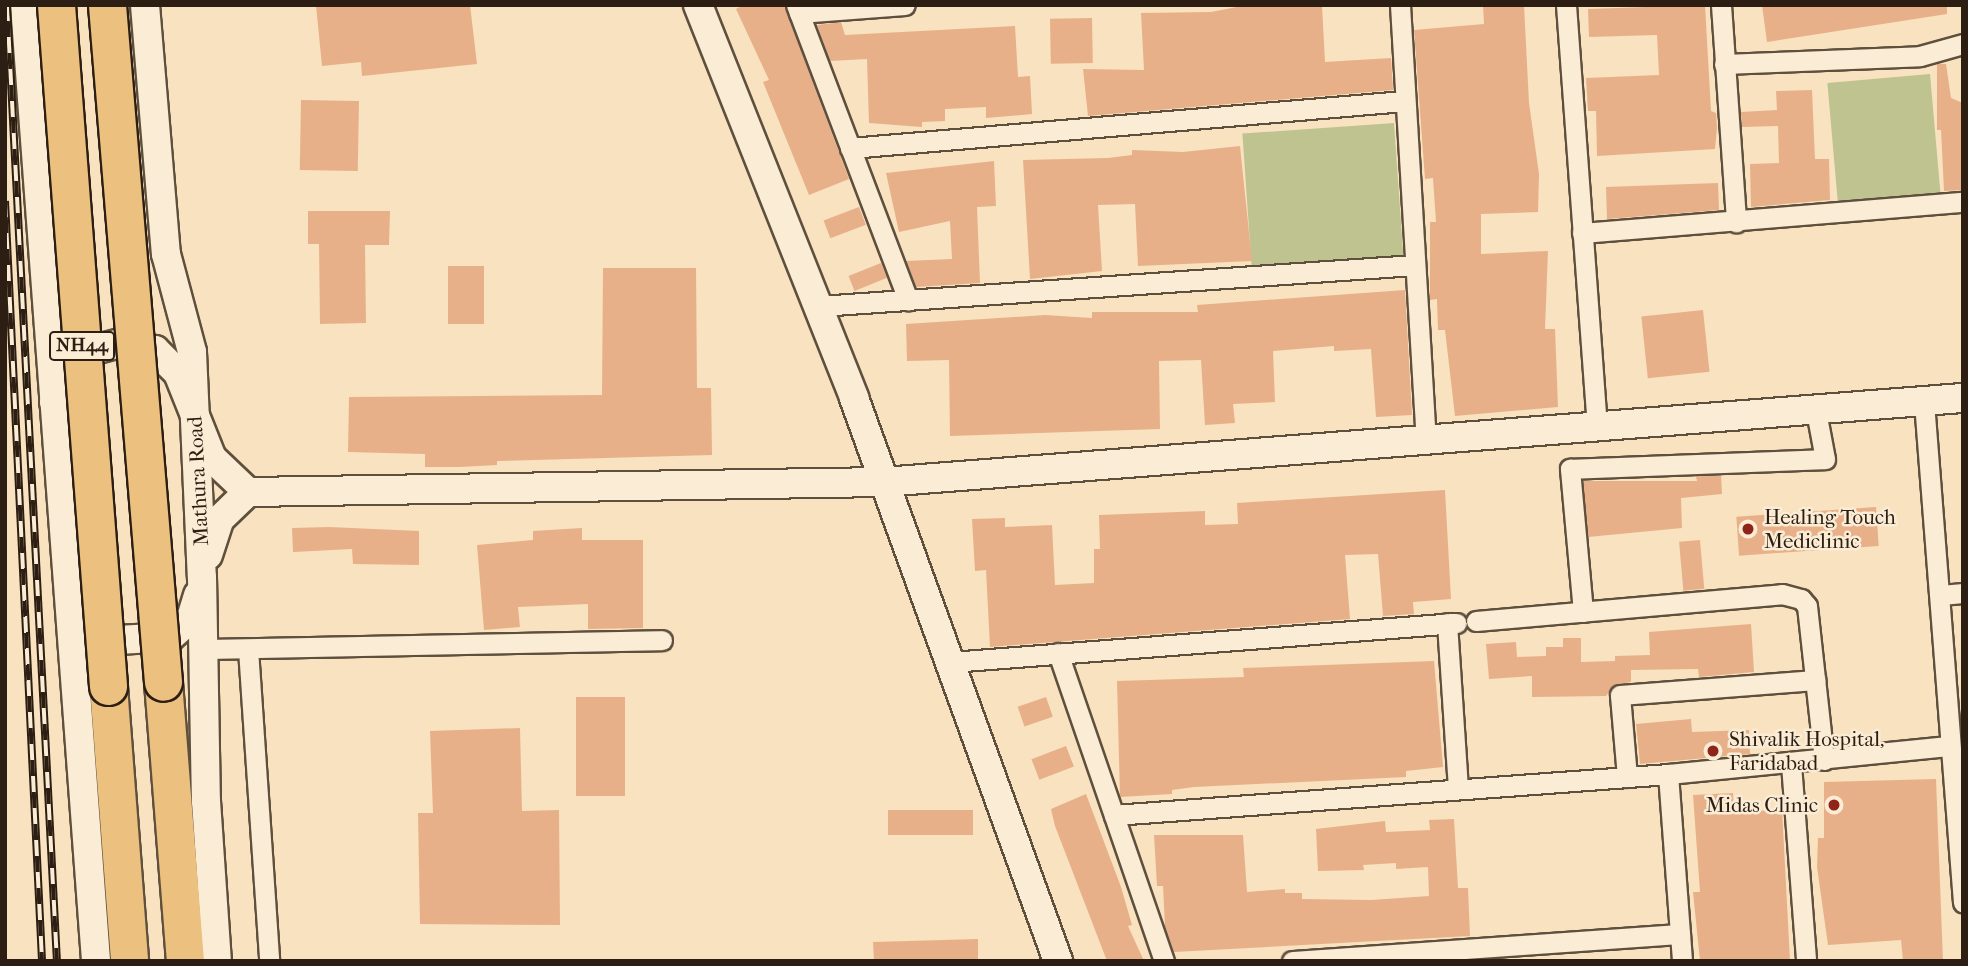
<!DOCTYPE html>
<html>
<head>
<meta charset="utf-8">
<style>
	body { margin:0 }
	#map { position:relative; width:1968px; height:966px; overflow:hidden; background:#f8e2bf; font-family:"IM FELL French Canon",serif }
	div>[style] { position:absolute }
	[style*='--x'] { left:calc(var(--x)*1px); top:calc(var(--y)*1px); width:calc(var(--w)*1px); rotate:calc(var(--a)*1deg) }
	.green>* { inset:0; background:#bfc390; transform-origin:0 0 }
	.building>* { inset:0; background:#e8b089; transform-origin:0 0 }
	.roads { filter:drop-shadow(2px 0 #5f4f3d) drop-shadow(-2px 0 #5f4f3d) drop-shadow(0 2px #5f4f3d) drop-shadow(0 -2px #5f4f3d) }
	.street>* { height:19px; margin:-9.5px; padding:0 9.5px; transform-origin:9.5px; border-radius:9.5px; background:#faecd5 }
	.secondary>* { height:28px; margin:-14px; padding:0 14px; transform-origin:14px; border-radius:14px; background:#faecd5 }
	.highway>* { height:37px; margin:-18.5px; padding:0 18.5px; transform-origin:18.5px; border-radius:18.5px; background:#ecc180 }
	.rail>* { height:8px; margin-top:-4px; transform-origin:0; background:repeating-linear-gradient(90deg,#faecd5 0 16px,#2c1e12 0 32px); box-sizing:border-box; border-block:2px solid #2c1e12 }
	.bridges { filter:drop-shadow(2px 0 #2c1e12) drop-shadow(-2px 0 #2c1e12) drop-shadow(0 2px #2c1e12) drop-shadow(0 -2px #2c1e12) }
	.highway-bridge>* { height:37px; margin:-18.5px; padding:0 18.5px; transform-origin:18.5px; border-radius:18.5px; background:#ecc180 }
	.dots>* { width:19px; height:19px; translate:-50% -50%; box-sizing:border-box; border:4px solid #faecd5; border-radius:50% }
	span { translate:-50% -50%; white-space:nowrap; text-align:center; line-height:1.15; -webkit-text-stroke:5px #faecd5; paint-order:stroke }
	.shield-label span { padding:2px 5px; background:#faecd5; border:2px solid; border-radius:5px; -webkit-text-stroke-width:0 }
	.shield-label { font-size:19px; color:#2c1e12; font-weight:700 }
	.street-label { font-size:21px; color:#2c1e12 }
	.poi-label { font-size:21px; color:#2c1e12 }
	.left { translate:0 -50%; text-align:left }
	.right { translate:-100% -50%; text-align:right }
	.frame { position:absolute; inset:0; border:7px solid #2c1e12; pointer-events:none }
</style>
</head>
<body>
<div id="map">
	<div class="green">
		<div style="left:1930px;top:74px;width:125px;height:103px;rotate:85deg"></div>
		<div style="left:1394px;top:123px;width:134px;height:152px;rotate:86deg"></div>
	</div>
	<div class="building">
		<div style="clip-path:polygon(316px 5px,470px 5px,477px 64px,362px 76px,361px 62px,322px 66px)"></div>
		<div style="clip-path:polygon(744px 5px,784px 5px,849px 179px,809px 195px,763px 82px,769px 80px,736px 9px)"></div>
		<div style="clip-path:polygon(1247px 5px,1322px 5px,1325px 62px,1391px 58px,1393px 90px,1088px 116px,1083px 69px,1144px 70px,1141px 13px,1211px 12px)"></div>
		<div style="clip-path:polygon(1483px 5px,1524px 5px,1529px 103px,1539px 174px,1538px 212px,1481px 214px,1481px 254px,1548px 251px,1545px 329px,1555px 329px,1558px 407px,1455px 416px,1445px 330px,1438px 330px,1437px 299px,1430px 300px,1430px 222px,1436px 222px,1433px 178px,1425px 179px,1414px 30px,1484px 24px)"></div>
		<div style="clip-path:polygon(1705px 5px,1711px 111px,1716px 113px,1717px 128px,1715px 149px,1597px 156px,1596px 111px,1588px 111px,1586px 78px,1659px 75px,1657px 35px,1589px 37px,1588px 9px)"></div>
		<div style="clip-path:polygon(1762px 5px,1947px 5px,1947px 14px,1767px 42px)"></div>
		<div style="left:1092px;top:18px;width:45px;height:42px;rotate:89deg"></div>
		<div style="clip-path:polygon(841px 22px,845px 35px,1015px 26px,1018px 77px,1030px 76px,1032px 114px,986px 118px,986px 107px,945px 109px,945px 121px,922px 122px,922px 127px,869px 123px,867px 59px,830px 61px,817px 25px)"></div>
		<div style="clip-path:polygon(1937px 64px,1946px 64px,1951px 98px,1963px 103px,1963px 190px,1944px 191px,1941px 130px,1937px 130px)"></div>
		<div style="clip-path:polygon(1812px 90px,1815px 159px,1829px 159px,1830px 200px,1751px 207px,1750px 164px,1779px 163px,1778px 126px,1742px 127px,1741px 112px,1777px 110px,1776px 91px)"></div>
		<div style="left:301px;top:100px;width:58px;height:70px;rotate:1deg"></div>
		<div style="clip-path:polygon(1240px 146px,1252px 261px,1138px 266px,1135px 204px,1098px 205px,1102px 271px,1030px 279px,1023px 160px,1108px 158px,1132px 155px,1132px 150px,1183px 152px)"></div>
		<div style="clip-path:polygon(994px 161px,996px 206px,977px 207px,980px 283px,916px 287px,906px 261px,952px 259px,950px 221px,899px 232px,886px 173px)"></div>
		<div style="clip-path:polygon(1718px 183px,1719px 210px,1607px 219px,1606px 187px)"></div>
		<div style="left:859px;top:207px;width:19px;height:38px;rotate:69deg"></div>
		<div style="clip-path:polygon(308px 211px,390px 211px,389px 245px,365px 245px,366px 323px,320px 324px,319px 244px,308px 244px)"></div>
		<div style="left:881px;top:263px;width:16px;height:35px;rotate:68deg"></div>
		<div style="left:448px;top:266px;width:36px;height:58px"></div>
		<div style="clip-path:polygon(603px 268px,696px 268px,697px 388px,711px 388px,712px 455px,497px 461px,497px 465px,460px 467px,425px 467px,425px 454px,348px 452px,349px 397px,602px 395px)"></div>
		<div style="clip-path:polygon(1405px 290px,1412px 415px,1376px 417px,1371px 349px,1334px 351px,1334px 346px,1273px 351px,1275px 402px,1233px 404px,1235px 423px,1205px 425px,1201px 360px,1159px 361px,1160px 429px,950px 436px,949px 360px,907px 361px,906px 324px,1045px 315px,1092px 318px,1092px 312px,1198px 312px,1197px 305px)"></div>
		<div style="left:1703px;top:310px;width:62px;height:62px;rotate:84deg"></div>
		<div style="clip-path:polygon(1721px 475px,1722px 494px,1681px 498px,1682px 528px,1588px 537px,1583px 481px,1697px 481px,1696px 476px)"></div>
		<div style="clip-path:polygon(1445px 490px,1451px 599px,1413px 602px,1414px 614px,1383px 616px,1378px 554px,1345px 555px,1350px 619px,990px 647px,986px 570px,975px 571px,972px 519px,1005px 518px,1005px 527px,1052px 525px,1055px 585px,1094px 583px,1094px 549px,1100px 549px,1099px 515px,1205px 511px,1205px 525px,1238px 524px,1237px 503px)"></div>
		<div style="left:1876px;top:507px;width:39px;height:140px;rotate:86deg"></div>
		<div style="clip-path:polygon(329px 527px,419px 531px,419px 565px,353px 564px,352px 549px,293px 552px,292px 528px)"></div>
		<div style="clip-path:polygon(582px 528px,582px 540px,643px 540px,643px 628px,588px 629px,588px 604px,518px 607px,520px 627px,484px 630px,477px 545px,533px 540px,533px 531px)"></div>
		<div style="left:1700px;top:540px;width:49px;height:21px;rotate:85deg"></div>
		<div style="clip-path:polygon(1751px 624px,1754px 672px,1699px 677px,1698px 669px,1631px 670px,1631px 682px,1614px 685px,1606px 696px,1532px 697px,1532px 676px,1489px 679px,1486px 644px,1516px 642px,1517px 657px,1546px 656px,1546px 647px,1563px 647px,1563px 638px,1581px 638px,1581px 662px,1615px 661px,1615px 656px,1650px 655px,1649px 632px)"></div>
		<div style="clip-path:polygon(1434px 661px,1443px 767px,1406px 771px,1406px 777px,1194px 787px,1172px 790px,1172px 794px,1120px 797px,1117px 681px,1244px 677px,1243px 668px)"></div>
		<div style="left:576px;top:697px;width:49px;height:99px"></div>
		<div style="left:1046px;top:697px;width:21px;height:30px;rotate:71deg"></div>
		<div style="clip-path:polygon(1691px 719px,1692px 732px,1749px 730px,1750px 754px,1640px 764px,1636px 724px)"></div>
		<div style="clip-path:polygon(520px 728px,522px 811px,559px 810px,560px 925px,420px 924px,418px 813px,433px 813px,430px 731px)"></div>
		<div style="left:1066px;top:746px;width:22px;height:37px;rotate:69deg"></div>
		<div style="clip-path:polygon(1936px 779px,1943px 961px,1903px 961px,1901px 940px,1828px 945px,1817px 867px,1818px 838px,1824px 838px,1824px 782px)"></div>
		<div style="clip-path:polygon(1733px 793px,1734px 813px,1782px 809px,1790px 961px,1700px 961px,1693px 892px,1700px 892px,1693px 795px)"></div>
		<div style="clip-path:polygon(1086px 794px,1121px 887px,1132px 925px,1128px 926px,1144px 961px,1107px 961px,1055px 826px,1051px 809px)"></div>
		<div style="left:973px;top:810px;width:25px;height:85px;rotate:90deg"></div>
		<div style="clip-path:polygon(1454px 819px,1458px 888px,1468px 888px,1470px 936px,1174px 952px,1165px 927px,1163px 886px,1157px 886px,1154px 835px,1243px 835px,1247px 892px,1285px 889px,1285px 893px,1302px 893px,1302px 899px,1371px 900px,1429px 896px,1428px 867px,1396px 869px,1396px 863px,1363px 865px,1364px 870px,1318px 871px,1316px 829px,1385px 821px,1386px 832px,1430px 830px,1429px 820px)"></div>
		<div style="clip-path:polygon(978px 939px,978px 961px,874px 961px,873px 942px)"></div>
	</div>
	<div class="roads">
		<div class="street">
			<div style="--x:796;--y:5;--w:316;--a:69.2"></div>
			<div style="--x:1400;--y:5;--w:437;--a:86.6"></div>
			<div style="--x:1566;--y:5;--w:426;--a:85.8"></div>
			<div style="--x:1721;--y:5;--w:218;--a:86"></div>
			<div style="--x:799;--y:13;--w:106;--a:-4.3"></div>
			<div style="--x:1724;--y:64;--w:196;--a:-2.3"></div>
			<div style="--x:1920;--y:56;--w:45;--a:-15.6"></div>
			<div style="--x:850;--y:148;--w:556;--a:-4.85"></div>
			<div style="--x:1582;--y:233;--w:382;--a:-4.7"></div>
			<div style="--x:819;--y:306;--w:596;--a:-3.94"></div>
			<div style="--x:1924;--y:402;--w:502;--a:85.54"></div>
			<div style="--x:1941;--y:595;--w:22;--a:-5"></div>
			<div style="--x:1583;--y:612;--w:144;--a:-95.2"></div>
			<div style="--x:1570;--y:469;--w:255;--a:-2.2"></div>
			<div style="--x:1825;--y:459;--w:49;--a:-100.6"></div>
			<div style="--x:1476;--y:621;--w:307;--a:-5"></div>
			<div style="--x:1782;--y:594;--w:20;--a:15"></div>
			<div style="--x:1801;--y:599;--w:9;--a:49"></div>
			<div style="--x:1807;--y:606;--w:155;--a:83.7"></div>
			<div style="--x:1447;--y:623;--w:165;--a:86.2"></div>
			<div style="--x:203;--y:649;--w:459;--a:-1.1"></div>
			<div style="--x:248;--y:649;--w:313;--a:86.1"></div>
			<div style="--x:1058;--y:653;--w:326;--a:71"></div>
			<div style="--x:951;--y:662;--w:507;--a:-4.42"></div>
			<div style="--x:1791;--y:764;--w:198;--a:85.6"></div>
			<div style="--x:1668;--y:774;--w:188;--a:85.7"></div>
			<div style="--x:1627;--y:777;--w:82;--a:-94.9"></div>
			<div style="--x:1620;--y:695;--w:196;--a:-4.4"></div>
			<div style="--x:1114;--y:815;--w:556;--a:-4.23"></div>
			<div style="--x:1668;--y:774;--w:282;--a:-5.7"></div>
			<div style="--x:1292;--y:961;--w:389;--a:-4"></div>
		</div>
		<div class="secondary">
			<div style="--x:25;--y:5;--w:959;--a:85.75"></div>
			<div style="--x:145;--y:5;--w:250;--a:85.2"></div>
			<div style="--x:166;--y:254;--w:101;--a:75.1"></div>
			<div style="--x:192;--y:352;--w:225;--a:87.5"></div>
			<div style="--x:202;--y:577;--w:224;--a:89"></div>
			<div style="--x:206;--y:801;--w:160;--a:86.1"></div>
			<div style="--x:698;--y:5;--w:423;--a:68.3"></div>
			<div style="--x:854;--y:398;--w:599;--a:70.08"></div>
			<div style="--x:54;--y:402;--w:39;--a:-63"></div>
			<div style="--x:72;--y:367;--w:28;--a:-38"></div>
			<div style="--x:94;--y:350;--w:28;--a:-15"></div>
			<div style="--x:121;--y:343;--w:35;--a:12"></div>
			<div style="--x:155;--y:350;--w:33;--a:45"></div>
			<div style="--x:178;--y:373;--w:92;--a:68.2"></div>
			<div style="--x:212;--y:458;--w:50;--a:43.4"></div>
			<div style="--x:248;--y:492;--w:635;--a:-0.9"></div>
			<div style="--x:883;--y:482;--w:1083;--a:-4.45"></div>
			<div style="--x:208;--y:555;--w:38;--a:-72"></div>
			<div style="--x:220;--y:519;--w:39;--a:-44"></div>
			<div style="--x:87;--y:632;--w:32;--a:14"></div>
			<div style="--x:118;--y:640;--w:52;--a:-3.3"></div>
			<div style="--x:170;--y:637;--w:28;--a:-42"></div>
			<div style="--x:191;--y:618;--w:24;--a:-73"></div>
		</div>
		<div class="highway">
			<div style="--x:163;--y:682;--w:280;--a:85.5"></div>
			<div style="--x:108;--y:686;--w:276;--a:85.6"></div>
		</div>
	</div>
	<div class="rail">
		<div style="--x:7;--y:5;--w:957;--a:87.01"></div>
		<div style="--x:5;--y:201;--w:761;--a:87.21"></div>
	</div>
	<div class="bridges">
		<div class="highway-bridge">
			<div style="--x:56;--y:5;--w:683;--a:85.63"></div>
			<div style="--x:107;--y:5;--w:679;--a:85.27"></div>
		</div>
	</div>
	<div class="dots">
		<div style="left:1748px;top:529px;background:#8f2418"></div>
		<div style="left:1713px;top:751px;background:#8f2418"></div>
		<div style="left:1834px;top:805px;background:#8f2418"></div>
	</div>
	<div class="shield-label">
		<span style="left:82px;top:346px">NH44</span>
	</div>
	<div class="street-label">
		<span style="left:198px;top:481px;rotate:-93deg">Mathura Road</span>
	</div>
	<div class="poi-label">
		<span class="left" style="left:1764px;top:529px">Healing Touch<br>Mediclinic</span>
		<span class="left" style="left:1729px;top:751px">Shivalik Hospital,<br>Faridabad</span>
		<span class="right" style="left:1818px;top:805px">Midas Clinic</span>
	</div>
	<div class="frame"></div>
</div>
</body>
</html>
